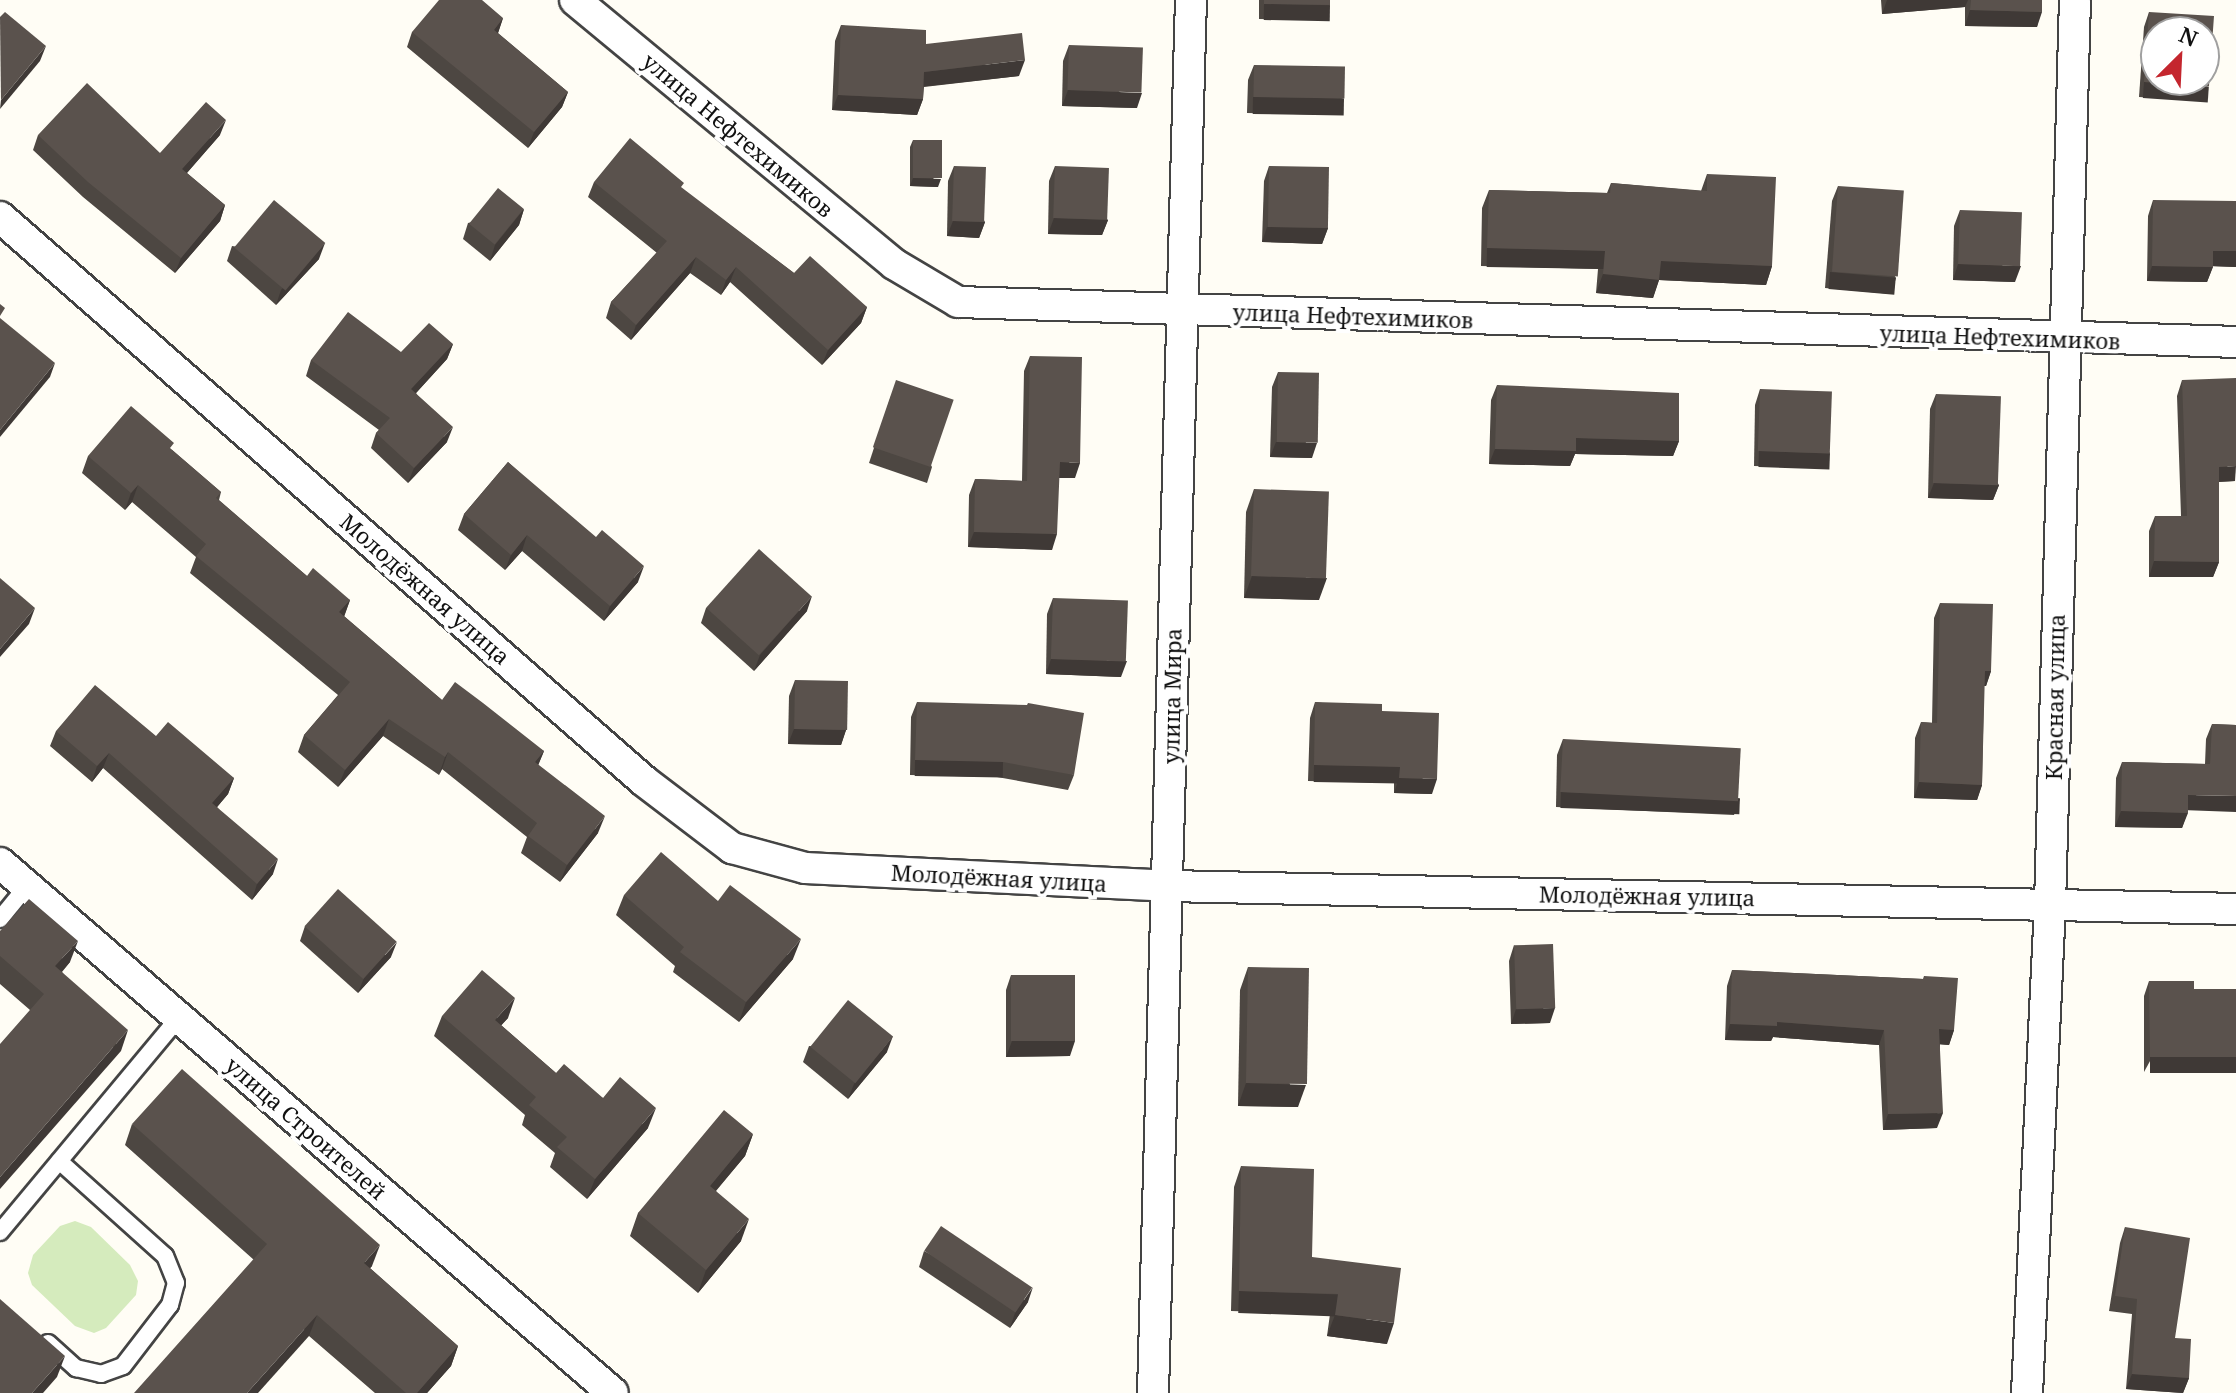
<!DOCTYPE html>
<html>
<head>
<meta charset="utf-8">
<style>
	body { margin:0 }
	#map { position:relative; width:2236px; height:1393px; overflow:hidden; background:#fffdf5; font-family:"Noto Serif",serif }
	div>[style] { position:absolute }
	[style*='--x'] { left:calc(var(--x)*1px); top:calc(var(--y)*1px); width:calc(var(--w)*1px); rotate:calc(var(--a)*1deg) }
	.green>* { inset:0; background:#d5ebbd }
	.roads { filter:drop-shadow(2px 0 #444) drop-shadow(-2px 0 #444) drop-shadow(0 2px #444) drop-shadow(0 -2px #444) }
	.service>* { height:16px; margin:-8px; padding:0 8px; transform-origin:8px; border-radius:8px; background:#fff }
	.minor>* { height:30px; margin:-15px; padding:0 15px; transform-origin:15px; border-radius:15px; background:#fff }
	.wall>* { inset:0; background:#4d4742 }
	.shaded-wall>* { inset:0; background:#3f3936; transform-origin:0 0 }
	.building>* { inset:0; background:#5a524d; transform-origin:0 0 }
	span { translate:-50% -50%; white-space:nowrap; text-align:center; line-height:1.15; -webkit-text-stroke:8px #fff; paint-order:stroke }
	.street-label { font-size:22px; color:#111 }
	.north { position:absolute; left:2140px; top:16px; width:80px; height:80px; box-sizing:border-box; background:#fff; border:2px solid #a0a0a0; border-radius:50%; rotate:24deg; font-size:22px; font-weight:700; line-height:32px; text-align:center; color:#111 }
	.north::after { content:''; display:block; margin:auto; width:28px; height:36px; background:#c4262e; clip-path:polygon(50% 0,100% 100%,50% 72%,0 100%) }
</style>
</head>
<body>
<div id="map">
	<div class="green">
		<div style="clip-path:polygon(75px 1221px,91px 1227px,130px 1265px,138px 1281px,136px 1295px,106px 1328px,94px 1333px,75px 1326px,32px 1285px,28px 1273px,33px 1255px,60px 1226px)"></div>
	</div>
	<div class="roads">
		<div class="service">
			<div style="--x:0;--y:919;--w:43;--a:-50.7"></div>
			<div style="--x:0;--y:1232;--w:278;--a:-50.2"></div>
			<div style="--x:48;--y:1343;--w:38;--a:42"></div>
			<div style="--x:76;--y:1368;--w:26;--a:13"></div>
			<div style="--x:101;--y:1374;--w:23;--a:-20"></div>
			<div style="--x:123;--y:1366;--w:77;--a:-52.4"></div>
			<div style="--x:170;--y:1305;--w:23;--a:-75"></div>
			<div style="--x:176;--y:1283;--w:29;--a:-112"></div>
			<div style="--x:165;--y:1256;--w:142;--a:-138.1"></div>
		</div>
		<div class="minor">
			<div style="--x:575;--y:0;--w:414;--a:39.6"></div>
			<div style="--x:894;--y:264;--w:74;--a:30.7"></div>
			<div style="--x:958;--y:302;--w:1279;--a:1.79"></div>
			<div style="--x:0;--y:217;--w:856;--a:41.21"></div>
			<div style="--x:644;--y:781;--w:111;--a:37.3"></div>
			<div style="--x:732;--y:848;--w:76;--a:15.3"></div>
			<div style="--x:805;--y:868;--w:363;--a:2.8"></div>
			<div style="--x:1168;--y:886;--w:1068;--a:1.23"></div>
			<div style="--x:0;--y:863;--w:810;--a:40.85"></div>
			<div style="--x:1153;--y:1393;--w:1394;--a:-88.44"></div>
			<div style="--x:2027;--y:1393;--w:489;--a:-87.3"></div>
			<div style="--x:2050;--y:905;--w:905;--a:-88.42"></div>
		</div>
	</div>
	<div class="wall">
		<div style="clip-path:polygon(1259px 0,1330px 0,1330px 5px,1325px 20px,1259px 19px)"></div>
		<div style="clip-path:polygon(1881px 0,2042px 0,2037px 27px,1965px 26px,1965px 7px,1882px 14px)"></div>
		<div style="clip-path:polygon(2149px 12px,2204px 101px,2139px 97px,2144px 27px)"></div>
		<div style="clip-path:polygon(503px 18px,498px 33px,568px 92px,562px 107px,528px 148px,407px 47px,412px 32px)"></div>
		<div style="clip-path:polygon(841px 25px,926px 44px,1019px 76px,924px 87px,923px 99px,917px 115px,832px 110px,835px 41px)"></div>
		<div style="clip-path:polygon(1069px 45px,1137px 108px,1062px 106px,1063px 61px)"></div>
		<div style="clip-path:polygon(1254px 65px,1344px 99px,1339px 115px,1247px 113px,1248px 80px)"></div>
		<div style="clip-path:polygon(38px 135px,160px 153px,220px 135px,187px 173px,225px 205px,220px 221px,175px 273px,83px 197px,33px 150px)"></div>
		<div style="clip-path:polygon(913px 140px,938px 187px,910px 186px,910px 147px)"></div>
		<div style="clip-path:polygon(954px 166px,985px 222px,979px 238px,947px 236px,948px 181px)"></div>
		<div style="clip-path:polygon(1055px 166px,1108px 220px,1102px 235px,1048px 234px,1049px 181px)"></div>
		<div style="clip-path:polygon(1269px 166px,1328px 228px,1322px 244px,1262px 242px,1264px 181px)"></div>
		<div style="clip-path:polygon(1707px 174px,1772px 266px,1766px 285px,1659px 280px,1653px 298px,1596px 293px,1598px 269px,1481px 266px,1482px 208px,1489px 190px,1607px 193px,1611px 183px,1701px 191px)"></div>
		<div style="clip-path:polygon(594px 182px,682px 189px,794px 273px,867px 307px,861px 323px,822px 365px,730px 282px,721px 295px,690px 273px,631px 340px,606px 318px,611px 302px,657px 253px,588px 197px)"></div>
		<div style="clip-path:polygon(1838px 186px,1896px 278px,1891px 294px,1825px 288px,1832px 201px)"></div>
		<div style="clip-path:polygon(2153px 200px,2236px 267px,2213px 266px,2207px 282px,2147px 281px,2148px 216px)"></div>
		<div style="clip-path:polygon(524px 209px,519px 225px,490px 261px,463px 239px,468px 223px)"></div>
		<div style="clip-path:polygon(1960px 210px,2015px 282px,1953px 280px,1954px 226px)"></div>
		<div style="clip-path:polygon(232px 246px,319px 259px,276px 305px,227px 261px)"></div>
		<div style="clip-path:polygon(453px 344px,447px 359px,416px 393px,447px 442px,408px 483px,371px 448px,376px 433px,379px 430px,306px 376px,311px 360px,401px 352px)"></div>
		<div style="clip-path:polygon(1030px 356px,1075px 478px,1059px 478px,1052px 550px,968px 547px,969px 495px,975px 479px,1022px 481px,1024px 371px)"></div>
		<div style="clip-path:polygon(1278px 372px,1312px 458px,1270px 457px,1272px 387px)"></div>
		<div style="clip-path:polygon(2182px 380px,2235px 481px,2219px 482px,2219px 562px,2213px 577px,2149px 577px,2149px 531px,2155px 516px,2181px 516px,2177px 396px)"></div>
		<div style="clip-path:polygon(1497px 385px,1679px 441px,1673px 456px,1575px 454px,1570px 466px,1489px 464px,1491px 400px)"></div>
		<div style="clip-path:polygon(1760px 389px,1830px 453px,1825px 468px,1754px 466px,1755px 405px)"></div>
		<div style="clip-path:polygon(1936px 394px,1999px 485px,1993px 500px,1928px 498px,1930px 409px)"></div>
		<div style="clip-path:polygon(891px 396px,932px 467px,927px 483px,869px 463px)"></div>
		<div style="clip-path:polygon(172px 450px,221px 492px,219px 500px,307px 576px,350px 600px,344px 616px,442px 700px,544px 751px,538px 765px,598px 833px,560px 882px,521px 853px,527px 837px,442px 769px,439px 775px,383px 736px,338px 787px,298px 752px,304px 735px,338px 695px,190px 573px,196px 557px,132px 502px,125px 510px,82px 473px,88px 456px)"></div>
		<div style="clip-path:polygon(508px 462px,638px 582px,604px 621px,522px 551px,505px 570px,458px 530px,464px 514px)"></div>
		<div style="clip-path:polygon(1254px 489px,1319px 600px,1244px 598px,1246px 512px)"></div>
		<div style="clip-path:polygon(1053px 598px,1121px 677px,1046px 674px,1047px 614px)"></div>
		<div style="clip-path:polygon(1940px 603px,1991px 671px,1986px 686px,1984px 686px,1982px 785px,1977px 800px,1914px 798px,1915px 738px,1921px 722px,1932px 723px,1934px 618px)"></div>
		<div style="clip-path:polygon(706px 608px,807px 611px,754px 671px,701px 623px)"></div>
		<div style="clip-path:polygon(795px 680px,846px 730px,841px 745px,788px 744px,789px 696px)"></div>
		<div style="clip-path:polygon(917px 702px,1074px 775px,1068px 790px,997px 777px,910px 775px,911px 717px)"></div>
		<div style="clip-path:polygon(1315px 702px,1382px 711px,1432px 794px,1394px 793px,1394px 783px,1308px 781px,1310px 718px)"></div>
		<div style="clip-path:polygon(2212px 724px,2236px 725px,2188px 810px,2182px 828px,2115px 827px,2116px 778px,2122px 762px,2205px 764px,2206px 739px)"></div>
		<div style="clip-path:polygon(56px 731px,156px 736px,234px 778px,228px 794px,217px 807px,273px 874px,252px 900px,103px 768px,92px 782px,50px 746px)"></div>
		<div style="clip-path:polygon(1563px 739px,1740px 799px,1734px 815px,1556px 807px,1557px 755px)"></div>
		<div style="clip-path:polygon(624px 895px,718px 901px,793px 959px,739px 1022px,673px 972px,675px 966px,616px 915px)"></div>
		<div style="clip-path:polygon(305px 926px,391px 957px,358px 993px,300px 941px)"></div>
		<div style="clip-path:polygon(0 931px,70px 962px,62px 972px,121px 1051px,30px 1010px,0 984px)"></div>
		<div style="clip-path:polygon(1514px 945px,1550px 1023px,1511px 1024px,1509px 961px)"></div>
		<div style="clip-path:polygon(1248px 967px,1298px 1107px,1238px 1106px,1240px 990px)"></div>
		<div style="clip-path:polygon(1732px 970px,1923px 979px,1924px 976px,1954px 1030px,1949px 1045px,1940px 1044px,1937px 1128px,1883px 1130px,1879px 1045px,1773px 1037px,1771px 1041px,1725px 1040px,1727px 986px)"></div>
		<div style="clip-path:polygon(1011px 975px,1070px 1056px,1006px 1057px,1006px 990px)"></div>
		<div style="clip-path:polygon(2149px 981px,2194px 981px,2144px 1072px,2144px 996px)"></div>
		<div style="clip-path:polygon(442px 1016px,508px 1018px,501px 1025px,556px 1073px,603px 1098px,648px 1128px,587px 1199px,550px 1167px,555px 1153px,522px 1125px,525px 1115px,434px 1036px)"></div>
		<div style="clip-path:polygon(809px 1046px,887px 1052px,848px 1099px,803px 1062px)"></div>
		<div style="clip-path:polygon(132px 1124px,372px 1266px,370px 1268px,458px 1346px,451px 1366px,427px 1393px,375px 1393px,309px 1336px,254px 1260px,125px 1145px)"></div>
		<div style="clip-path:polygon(753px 1134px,745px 1156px,716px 1191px,741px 1241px,698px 1293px,630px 1236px,638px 1213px)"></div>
		<div style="clip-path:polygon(1241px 1166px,1312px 1257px,1387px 1344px,1327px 1336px,1330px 1314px,1231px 1311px,1234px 1187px)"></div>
		<div style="clip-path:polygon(2125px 1227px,2175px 1338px,2189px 1378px,2183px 1393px,2126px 1389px,2132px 1314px,2109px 1311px,2120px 1243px)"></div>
		<div style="clip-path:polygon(924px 1251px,1028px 1302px,1010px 1328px,919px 1267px)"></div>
	</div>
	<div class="shaded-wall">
		<div style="clip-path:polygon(1887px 0,1968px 0,1965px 7px,1882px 14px)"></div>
		<div style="left:1264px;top:4px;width:66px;height:16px;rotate:1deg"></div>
		<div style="clip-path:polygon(1970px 10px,2042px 12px,2037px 27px,1965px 26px)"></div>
		<div style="clip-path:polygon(503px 18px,498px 33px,494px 30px)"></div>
		<div style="clip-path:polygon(46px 46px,40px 61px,0 109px,1px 100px)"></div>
		<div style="clip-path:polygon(1025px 60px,1019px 76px,919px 87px,924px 72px)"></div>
		<div style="left:2144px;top:82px;width:65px;height:16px;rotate:4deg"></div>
		<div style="clip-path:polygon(1068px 90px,1142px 93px,1137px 108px,1062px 106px)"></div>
		<div style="clip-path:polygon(568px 92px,562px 107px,528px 148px,534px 132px)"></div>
		<div style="clip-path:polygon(838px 95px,923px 99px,917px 115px,832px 110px)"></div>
		<div style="left:1253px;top:97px;width:91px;height:17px;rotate:1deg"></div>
		<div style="clip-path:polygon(226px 120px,220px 135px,177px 184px,182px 169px)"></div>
		<div style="clip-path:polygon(913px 178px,941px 179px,938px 187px,910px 186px)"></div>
		<div style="clip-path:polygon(225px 205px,220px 221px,175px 273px,181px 258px)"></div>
		<div style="clip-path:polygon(524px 209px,519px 225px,490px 261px,495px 245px)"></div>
		<div style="clip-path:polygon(1054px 218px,1108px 220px,1102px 235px,1048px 234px)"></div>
		<div style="clip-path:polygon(953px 221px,985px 222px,979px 238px,947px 236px)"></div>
		<div style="clip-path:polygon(1267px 227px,1328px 228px,1322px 244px,1262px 242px)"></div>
		<div style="clip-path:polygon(325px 243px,319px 259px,276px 305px,281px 290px)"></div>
		<div style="left:1487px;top:248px;width:118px;height:19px;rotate:1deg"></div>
		<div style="clip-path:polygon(2213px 251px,2236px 251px,2236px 267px,2207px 266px)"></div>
		<div style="clip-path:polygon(696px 257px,690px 273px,631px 340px,636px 325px)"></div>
		<div style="clip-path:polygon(1661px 261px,1772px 266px,1766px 285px,1659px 280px,1653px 298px,1596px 293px,1603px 274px)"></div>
		<div style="clip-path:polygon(1958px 264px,2021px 266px,2015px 282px,1953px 280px)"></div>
		<div style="clip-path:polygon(2152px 266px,2213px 267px,2207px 282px,2147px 281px)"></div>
		<div style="clip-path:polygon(736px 267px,730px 282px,721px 295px,726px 280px)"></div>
		<div style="left:1830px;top:272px;width:66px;height:17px;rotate:5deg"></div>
		<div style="clip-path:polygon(867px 307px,861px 323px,822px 365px,828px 350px)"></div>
		<div style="clip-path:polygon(453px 344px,447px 359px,406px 404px,411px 389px)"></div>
		<div style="clip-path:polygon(55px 363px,50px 377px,0 437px,0 430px)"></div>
		<div style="clip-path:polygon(453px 427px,447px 442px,408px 483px,414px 468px)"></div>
		<div style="clip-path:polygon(1576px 438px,1679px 441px,1673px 456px,1575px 454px,1570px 466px,1489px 464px,1495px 449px)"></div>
		<div style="clip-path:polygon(1276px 442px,1317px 443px,1312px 458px,1270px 457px)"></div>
		<div style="left:1759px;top:451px;width:71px;height:16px;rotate:2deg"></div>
		<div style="clip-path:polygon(1060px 462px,1080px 463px,1075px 478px,1054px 478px)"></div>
		<div style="clip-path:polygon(2236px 466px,2235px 481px,2214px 482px,2219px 467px)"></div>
		<div style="clip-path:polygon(1934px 483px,1999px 485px,1993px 500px,1928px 498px)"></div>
		<div style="clip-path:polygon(138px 485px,132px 502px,125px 510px,131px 493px)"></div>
		<div style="clip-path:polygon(974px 532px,1057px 534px,1052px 550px,968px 547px)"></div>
		<div style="clip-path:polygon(527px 535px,522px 551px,505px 570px,511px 555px)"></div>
		<div style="clip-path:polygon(2154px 561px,2219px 562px,2213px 577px,2149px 577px)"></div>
		<div style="clip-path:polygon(644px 566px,638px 582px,604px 621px,610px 606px)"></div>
		<div style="clip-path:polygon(1252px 576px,1327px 578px,1319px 600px,1244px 598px)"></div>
		<div style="clip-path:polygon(812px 596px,807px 611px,754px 671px,760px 655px)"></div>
		<div style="clip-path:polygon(350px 600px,344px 617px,339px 612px)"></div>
		<div style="clip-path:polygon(35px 608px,29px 624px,0 657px,0 649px)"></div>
		<div style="clip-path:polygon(1051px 659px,1127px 661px,1121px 677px,1046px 674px)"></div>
		<div style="clip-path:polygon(1985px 671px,1991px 671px,1986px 686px,1979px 686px)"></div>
		<div style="clip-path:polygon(389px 719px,383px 736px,338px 787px,345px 770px)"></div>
		<div style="clip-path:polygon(794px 729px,846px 730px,841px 745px,788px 744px)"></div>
		<div style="clip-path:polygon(544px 751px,537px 768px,535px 762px)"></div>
		<div style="clip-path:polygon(448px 752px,442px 769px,439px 775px,445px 757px)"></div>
		<div style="clip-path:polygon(109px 753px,103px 768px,92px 782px,97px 766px)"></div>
		<div style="left:915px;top:760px;width:88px;height:16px;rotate:1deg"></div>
		<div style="left:1314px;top:765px;width:86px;height:17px;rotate:1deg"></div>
		<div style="clip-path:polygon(234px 778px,228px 794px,207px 819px,212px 803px)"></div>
		<div style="clip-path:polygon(1399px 778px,1437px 779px,1432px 794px,1394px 793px)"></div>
		<div style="clip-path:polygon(1919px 782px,1982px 785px,1977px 800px,1914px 798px)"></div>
		<div style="left:1561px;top:792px;width:179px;height:16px;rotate:2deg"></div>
		<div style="clip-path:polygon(2188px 795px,2236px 796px,2236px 812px,2182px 810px)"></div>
		<div style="clip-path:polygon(2121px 811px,2188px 813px,2182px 828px,2115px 827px)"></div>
		<div style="clip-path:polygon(605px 816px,598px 833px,560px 882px,567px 865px)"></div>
		<div style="clip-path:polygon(278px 859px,273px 874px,252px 900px,257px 884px)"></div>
		<div style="clip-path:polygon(801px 939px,793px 959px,739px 1022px,746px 1002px)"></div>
		<div style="clip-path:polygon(78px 941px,70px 962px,48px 987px,55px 966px)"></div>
		<div style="clip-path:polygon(397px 942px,391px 957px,358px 993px,364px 978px)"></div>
		<div style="clip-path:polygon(515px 998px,508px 1018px,488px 1040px,495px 1020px)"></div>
		<div style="clip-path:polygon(1555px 1008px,1550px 1023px,1511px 1024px,1516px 1009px)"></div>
		<div style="clip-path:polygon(1777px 1022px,1884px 1030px,1879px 1045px,1773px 1037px,1771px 1041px,1725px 1040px,1730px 1024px)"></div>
		<div style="clip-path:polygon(1939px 1029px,1954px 1030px,1949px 1045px,1934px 1044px)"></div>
		<div style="clip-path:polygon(128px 1030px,121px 1051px,0 1189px,0 1177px)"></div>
		<div style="clip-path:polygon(893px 1036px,887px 1052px,848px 1099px,854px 1084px)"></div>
		<div style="clip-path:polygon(1012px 1041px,1075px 1041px,1070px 1056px,1006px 1057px)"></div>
		<div style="left:2150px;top:1057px;width:86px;height:16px"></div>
		<div style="clip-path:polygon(1246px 1083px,1306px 1085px,1298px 1107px,1238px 1106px)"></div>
		<div style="clip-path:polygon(656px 1108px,648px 1128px,587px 1199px,595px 1179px)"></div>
		<div style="clip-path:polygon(1943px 1113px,1937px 1128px,1883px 1130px,1888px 1114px)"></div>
		<div style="clip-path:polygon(753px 1134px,745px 1156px,701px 1208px,710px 1186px)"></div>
		<div style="clip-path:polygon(749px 1219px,741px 1241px,698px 1293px,706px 1270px)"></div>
		<div style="clip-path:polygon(380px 1245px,372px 1266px,356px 1284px,364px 1263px)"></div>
		<div style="clip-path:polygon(1033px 1287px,1028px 1302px,1010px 1328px,1015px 1313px)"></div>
		<div style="left:1239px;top:1291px;width:99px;height:22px;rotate:2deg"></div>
		<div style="clip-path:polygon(317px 1315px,309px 1336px,258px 1393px,247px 1393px)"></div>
		<div style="clip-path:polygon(1335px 1315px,1394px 1323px,1387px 1344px,1327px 1336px)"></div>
		<div style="clip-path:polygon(458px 1346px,451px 1366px,427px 1393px,417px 1393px)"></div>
		<div style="clip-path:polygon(65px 1356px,57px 1377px,43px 1393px,32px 1393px)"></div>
		<div style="clip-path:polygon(2132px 1374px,2189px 1378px,2183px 1393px,2126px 1389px)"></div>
	</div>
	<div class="building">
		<div style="clip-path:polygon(439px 0,482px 0,503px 18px,494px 30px,568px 92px,534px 132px,412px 32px)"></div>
		<div style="clip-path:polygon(1264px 0,1330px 0,1330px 5px,1264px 4px)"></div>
		<div style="clip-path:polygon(1971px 0,2042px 0,2042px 12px,1970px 10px)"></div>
		<div style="clip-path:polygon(5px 12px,46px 46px,1px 100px,0 17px)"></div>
		<div style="clip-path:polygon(evenodd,2149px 12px,2214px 16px,2209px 86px,2144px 82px,2149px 12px,2156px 32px,2204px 32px,2204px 80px,2156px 80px,2156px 32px)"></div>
		<div style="clip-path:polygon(841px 25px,926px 30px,926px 44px,1022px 33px,1025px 60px,924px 72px,923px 99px,838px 95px)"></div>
		<div style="left:1069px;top:45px;width:74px;height:45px;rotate:2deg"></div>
		<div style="left:1254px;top:65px;width:91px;height:32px;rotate:1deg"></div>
		<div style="clip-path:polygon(87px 83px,160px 153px,206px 102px,226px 120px,182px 169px,225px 205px,181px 258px,88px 182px,38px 135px)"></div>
		<div style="clip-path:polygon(630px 138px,684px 183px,681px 187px,794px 273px,810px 256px,867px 307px,828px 350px,736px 267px,726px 280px,696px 257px,636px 325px,611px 302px,667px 241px,594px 182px)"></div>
		<div style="left:913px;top:140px;width:29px;height:38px"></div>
		<div style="left:954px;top:166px;width:32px;height:55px;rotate:2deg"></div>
		<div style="left:1055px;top:166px;width:54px;height:52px;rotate:2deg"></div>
		<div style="left:1269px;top:166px;width:60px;height:61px;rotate:1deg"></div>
		<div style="clip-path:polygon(1707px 174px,1776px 177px,1772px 266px,1661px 261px,1659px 280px,1603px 274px,1605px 251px,1487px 248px,1489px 190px,1610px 193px,1611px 183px,1707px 191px)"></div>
		<div style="left:1838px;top:186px;width:66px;height:86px;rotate:4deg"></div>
		<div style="left:498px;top:188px;width:33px;height:46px;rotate:39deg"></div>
		<div style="left:274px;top:200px;width:67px;height:62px;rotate:40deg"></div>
		<div style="clip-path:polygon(2153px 200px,2236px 201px,2236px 251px,2213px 251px,2213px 267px,2152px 266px)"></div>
		<div style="left:1960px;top:210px;width:62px;height:54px;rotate:2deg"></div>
		<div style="clip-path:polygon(0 304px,5px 308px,0 316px)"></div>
		<div style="clip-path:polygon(348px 312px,401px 352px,429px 323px,453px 344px,411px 389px,453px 427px,414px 468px,376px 433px,390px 418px,311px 360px)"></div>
		<div style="clip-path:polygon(0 318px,55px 363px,0 430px)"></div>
		<div style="clip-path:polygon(1030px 356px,1082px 357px,1080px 463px,1060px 462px,1057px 534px,974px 532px,975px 479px,1027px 481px)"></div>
		<div style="left:1278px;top:372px;width:41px;height:70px;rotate:1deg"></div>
		<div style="clip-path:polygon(2236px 378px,2236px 466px,2219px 467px,2219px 562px,2154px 561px,2155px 516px,2187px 516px,2182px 380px)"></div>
		<div style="left:896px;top:380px;width:61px;height:71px;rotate:19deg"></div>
		<div style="clip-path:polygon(1497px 385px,1679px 393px,1679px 441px,1576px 438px,1576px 451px,1495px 449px)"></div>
		<div style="left:1760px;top:389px;width:72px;height:62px;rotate:2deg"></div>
		<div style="left:1936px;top:394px;width:65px;height:89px;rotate:2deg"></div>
		<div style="clip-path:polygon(131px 406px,174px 443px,170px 448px,221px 492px,216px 498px,307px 576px,313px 568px,350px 600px,339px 612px,442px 700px,455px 682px,483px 703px,544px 751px,535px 762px,605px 816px,567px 865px,528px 836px,537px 823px,448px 752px,445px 757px,389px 719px,345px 770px,304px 735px,350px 682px,196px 556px,206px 544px,138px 485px,131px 493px,88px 456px)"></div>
		<div style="clip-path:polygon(508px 462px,596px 537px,602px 530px,644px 566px,610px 606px,527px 535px,511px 555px,464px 514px)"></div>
		<div style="left:1254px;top:489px;width:75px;height:87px;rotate:2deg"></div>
		<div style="left:759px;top:549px;width:71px;height:79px;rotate:42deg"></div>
		<div style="clip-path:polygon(0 578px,35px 608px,0 649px)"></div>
		<div style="left:1053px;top:598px;width:75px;height:61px;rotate:2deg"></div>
		<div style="clip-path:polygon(1940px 603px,1993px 604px,1991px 671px,1985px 671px,1982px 785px,1919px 782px,1921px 722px,1937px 723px)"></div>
		<div style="left:795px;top:680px;width:53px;height:49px;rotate:1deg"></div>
		<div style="clip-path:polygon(95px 685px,156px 736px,168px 722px,234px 778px,212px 803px,278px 859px,257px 884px,109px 753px,97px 766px,56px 731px)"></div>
		<div style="clip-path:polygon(917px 702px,1027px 705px,1028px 703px,1084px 713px,1074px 775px,1003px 762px,915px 760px)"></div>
		<div style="clip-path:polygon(1315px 702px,1382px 704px,1382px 711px,1439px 713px,1437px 779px,1399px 778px,1400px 767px,1314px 765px)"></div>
		<div style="clip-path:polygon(2212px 724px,2236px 725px,2236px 796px,2188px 795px,2188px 813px,2121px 811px,2122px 762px,2210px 764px)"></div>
		<div style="left:1563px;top:739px;width:178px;height:53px;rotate:3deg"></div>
		<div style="clip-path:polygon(661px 852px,718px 901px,730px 885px,801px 939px,746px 1002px,680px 952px,684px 947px,624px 895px)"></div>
		<div style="left:338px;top:889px;width:79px;height:50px;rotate:42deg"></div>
		<div style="clip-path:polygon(29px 899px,78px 941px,55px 966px,128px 1030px,0 1177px,0 1044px,44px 994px,0 956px,0 931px)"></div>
		<div style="left:1553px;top:944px;width:64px;height:39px;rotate:88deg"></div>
		<div style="left:1248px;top:967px;width:61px;height:116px;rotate:1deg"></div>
		<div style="clip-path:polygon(482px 970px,515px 998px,495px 1020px,556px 1073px,564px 1064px,603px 1098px,620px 1077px,656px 1108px,595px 1179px,557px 1147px,567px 1137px,529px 1105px,536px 1097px,442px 1016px)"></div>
		<div style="clip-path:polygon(1732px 970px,1924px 979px,1924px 976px,1958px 978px,1954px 1030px,1939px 1029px,1943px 1113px,1888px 1114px,1884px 1030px,1777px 1022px,1777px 1026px,1730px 1024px)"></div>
		<div style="left:1011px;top:975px;width:64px;height:66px"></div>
		<div style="clip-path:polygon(2149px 981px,2194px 981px,2194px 989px,2236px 989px,2236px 1057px,2150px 1057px)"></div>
		<div style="left:848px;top:1000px;width:58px;height:60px;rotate:39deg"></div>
		<div style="clip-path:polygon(182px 1069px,380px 1245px,364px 1263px,458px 1346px,417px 1393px,406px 1393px,317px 1315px,247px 1393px,134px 1393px,267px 1244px,132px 1124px)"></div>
		<div style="clip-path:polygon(724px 1110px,753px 1134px,710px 1186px,749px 1219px,706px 1270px,638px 1213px)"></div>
		<div style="clip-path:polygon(1241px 1166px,1314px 1169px,1312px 1257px,1401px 1268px,1394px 1323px,1335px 1315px,1338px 1294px,1239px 1291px)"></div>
		<div style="left:941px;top:1226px;width:110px;height:30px;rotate:34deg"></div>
		<div style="clip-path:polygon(2125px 1227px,2190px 1238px,2175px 1338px,2191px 1339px,2189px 1378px,2132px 1374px,2137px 1299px,2115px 1296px)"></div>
		<div style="clip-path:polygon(0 1299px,65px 1356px,32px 1393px,0 1393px)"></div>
	</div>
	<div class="street-label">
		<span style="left:738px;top:135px;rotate:40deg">улица Нефтехимиков</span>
		<span style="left:1353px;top:316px;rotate:2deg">улица Нефтехимиков</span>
		<span style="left:2000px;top:337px;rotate:2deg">улица Нефтехимиков</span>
		<span style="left:425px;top:589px;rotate:41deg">Молодёжная улица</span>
		<span style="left:1172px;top:696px;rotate:-89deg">улица Мира</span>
		<span style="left:2055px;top:697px;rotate:-89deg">Красная улица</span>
		<span style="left:999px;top:878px;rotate:3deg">Молодёжная улица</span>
		<span style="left:1647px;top:896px;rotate:1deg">Молодёжная улица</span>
		<span style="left:306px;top:1128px;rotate:41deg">улица Строителей</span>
	</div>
	<div class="north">N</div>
</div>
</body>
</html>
